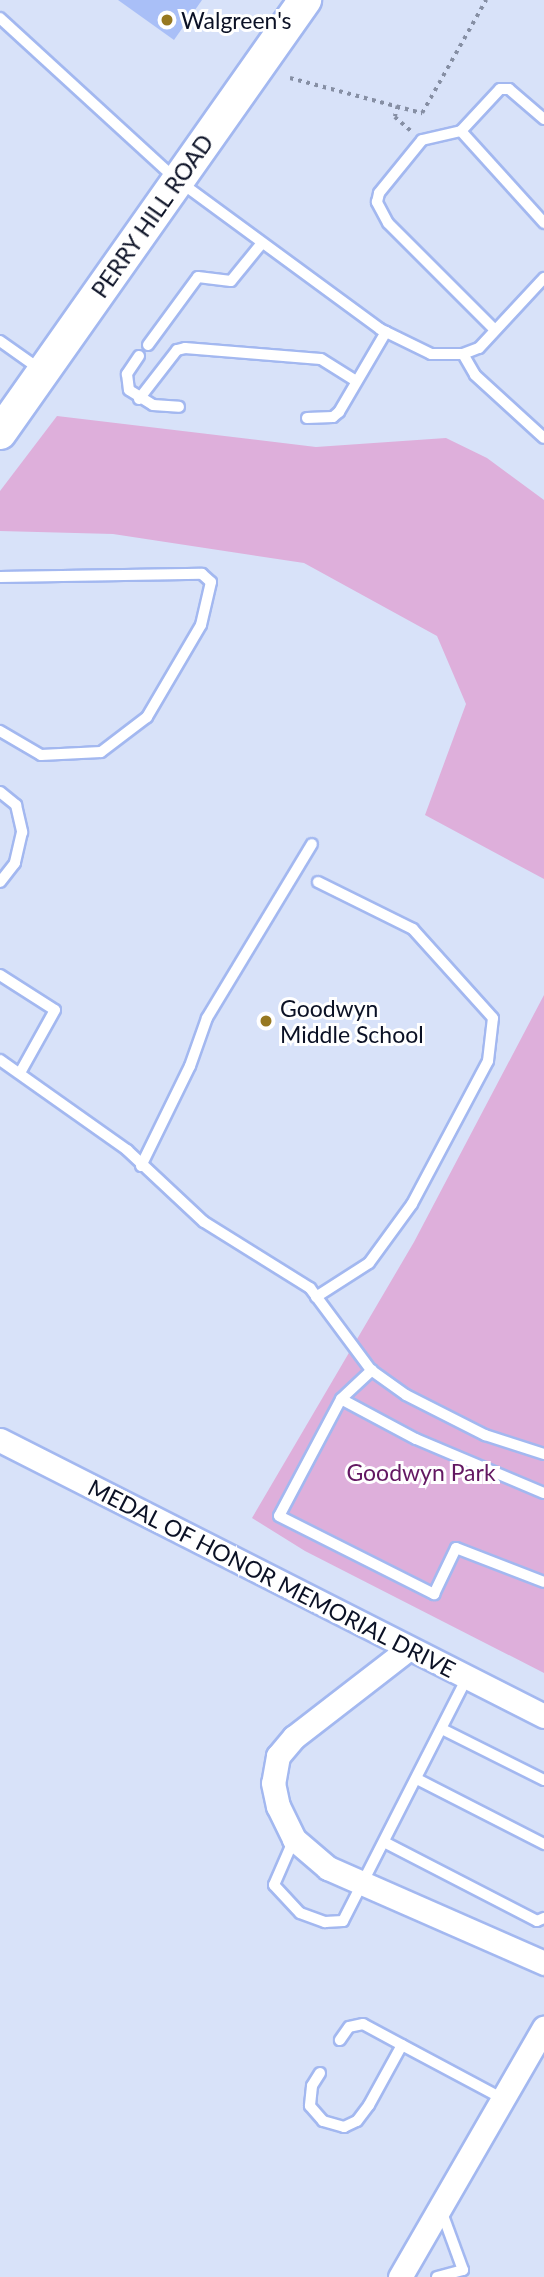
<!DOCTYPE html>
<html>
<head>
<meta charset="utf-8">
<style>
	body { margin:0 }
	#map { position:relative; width:544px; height:2277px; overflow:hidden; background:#d8e2f9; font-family:Lato,sans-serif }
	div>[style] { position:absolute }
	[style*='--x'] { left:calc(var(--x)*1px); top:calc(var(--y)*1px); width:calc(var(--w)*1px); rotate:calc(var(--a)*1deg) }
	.green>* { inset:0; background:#deafdb }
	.building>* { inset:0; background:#a9bff7 }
	.path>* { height:3.5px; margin-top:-1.75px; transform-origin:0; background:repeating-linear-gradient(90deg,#868fa4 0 3.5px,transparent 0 8.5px) }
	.roads { filter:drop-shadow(2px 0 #a3b8f0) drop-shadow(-2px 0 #a3b8f0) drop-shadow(0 2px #a3b8f0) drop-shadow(0 -2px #a3b8f0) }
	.service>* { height:10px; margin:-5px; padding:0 5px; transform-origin:5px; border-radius:5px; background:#fff }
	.minor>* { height:23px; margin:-11.5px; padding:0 11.5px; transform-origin:11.5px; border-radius:11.5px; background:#fff }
	.secondary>* { height:32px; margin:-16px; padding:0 16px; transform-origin:16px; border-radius:16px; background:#fff }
	.dots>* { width:19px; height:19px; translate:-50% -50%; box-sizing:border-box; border:4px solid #fff; border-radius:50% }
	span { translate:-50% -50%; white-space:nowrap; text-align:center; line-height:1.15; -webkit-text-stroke:6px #fff; paint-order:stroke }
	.poi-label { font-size:23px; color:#0b1125 }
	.left { translate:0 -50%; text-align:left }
	.street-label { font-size:23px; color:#0b1125 }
	.park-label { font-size:23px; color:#631862 }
</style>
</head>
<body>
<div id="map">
	<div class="green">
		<div style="clip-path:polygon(57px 416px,316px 447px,446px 438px,487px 458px,544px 500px,544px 879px,425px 815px,466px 704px,437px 636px,304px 563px,113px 534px,0 531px,0 491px)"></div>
		<div style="clip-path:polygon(544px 995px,544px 1673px,305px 1551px,252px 1518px,414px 1242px)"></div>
	</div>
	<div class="building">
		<div style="clip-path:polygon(118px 0,202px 0,174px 40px)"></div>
	</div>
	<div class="path">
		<div style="--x:290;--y:78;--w:137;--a:14.9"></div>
		<div style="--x:422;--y:113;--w:130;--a:-60.5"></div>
		<div style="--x:398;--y:106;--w:11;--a:105"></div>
		<div style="--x:395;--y:117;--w:21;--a:41"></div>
	</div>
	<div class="roads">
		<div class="service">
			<div style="--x:0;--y:18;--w:239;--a:42.5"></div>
			<div style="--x:176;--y:179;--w:253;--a:36.3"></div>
			<div style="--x:380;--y:329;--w:57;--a:26.1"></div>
			<div style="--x:431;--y:354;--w:32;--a:0"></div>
			<div style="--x:463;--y:354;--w:17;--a:-21"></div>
			<div style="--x:479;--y:348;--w:96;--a:-47.1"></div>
			<div style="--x:461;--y:131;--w:124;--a:47.9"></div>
			<div style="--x:495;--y:330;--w:151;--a:-135"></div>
			<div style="--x:388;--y:223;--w:24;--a:-118"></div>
			<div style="--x:377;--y:202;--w:9;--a:-77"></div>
			<div style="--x:379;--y:193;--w:68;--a:-50.9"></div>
			<div style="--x:422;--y:140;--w:40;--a:-13"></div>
			<div style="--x:461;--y:131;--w:57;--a:-47.1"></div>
			<div style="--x:500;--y:89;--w:9;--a:0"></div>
			<div style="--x:509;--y:89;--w:46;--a:40.6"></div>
			<div style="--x:0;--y:341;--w:50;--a:35.3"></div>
			<div style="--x:148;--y:345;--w:84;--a:-53.7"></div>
			<div style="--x:198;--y:277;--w:33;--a:7"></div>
			<div style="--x:231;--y:281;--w:49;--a:-50.8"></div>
			<div style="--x:463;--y:354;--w:24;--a:60"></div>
			<div style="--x:475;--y:375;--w:93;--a:42.4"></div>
			<div style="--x:139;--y:356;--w:22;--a:124"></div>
			<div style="--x:127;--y:374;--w:16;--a:83"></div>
			<div style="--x:129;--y:390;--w:28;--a:32"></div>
			<div style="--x:153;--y:405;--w:26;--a:4"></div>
			<div style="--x:139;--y:399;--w:62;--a:-52.2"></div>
			<div style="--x:177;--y:350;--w:8;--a:-14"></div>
			<div style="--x:185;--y:348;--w:136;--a:4.6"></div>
			<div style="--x:321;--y:359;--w:41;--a:32.2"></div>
			<div style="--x:307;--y:418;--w:26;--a:-2"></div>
			<div style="--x:333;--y:417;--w:8;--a:-40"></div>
			<div style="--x:339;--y:412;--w:93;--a:-59.6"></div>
			<div style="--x:0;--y:577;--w:202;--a:-0.9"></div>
			<div style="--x:202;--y:574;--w:12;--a:42"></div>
			<div style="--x:211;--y:582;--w:44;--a:103.1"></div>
			<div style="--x:201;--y:625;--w:107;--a:120.4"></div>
			<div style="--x:147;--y:717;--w:58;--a:142.7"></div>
			<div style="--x:101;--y:752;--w:60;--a:177.1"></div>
			<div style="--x:41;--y:755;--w:48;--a:-149.7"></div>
			<div style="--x:0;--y:792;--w:21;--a:39"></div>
			<div style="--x:16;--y:805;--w:28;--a:77"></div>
			<div style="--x:22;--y:832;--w:32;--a:103"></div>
			<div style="--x:15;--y:863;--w:24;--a:128"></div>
			<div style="--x:0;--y:975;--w:65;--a:32.5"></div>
			<div style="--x:55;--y:1010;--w:72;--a:119.1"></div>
			<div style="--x:0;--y:1060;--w:156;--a:35.3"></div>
			<div style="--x:127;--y:1150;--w:105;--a:43.1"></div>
			<div style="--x:204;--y:1222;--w:125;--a:31.9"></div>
			<div style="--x:310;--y:1288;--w:102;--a:53.4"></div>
			<div style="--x:371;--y:1370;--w:43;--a:35.5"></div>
			<div style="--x:406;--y:1395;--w:89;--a:26.9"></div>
			<div style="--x:485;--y:1435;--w:62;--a:17.9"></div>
			<div style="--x:141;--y:1166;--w:111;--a:-63.9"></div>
			<div style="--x:190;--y:1066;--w:51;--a:-70.5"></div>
			<div style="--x:207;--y:1018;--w:203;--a:-58.9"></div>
			<div style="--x:316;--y:1297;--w:63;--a:-32.7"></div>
			<div style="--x:369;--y:1263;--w:73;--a:-53.9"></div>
			<div style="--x:412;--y:1204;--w:162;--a:-62"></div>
			<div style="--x:488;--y:1061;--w:43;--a:-83.4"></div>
			<div style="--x:493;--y:1018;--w:120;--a:-132"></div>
			<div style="--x:413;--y:929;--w:106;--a:-153.7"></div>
			<div style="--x:372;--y:1370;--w:42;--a:136.9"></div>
			<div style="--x:341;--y:1399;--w:132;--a:117.9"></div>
			<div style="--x:279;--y:1516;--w:174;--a:26.7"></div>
			<div style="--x:434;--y:1594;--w:51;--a:-64.4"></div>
			<div style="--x:456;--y:1548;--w:94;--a:21.1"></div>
			<div style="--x:341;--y:1399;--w:85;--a:28.1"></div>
			<div style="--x:416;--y:1439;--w:139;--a:22.9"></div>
			<div style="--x:442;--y:1729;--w:114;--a:26.6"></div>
			<div style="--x:417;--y:1779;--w:143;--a:27.1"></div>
			<div style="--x:294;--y:1839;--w:50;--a:113.5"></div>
			<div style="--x:274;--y:1885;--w:38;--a:47"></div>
			<div style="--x:300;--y:1913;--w:27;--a:20"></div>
			<div style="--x:325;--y:1922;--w:18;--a:-3"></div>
			<div style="--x:343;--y:1921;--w:273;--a:-63"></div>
			<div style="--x:386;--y:1843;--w:170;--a:27.3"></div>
			<div style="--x:537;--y:1921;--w:8;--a:-23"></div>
			<div style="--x:402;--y:2045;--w:115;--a:28.1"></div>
			<div style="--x:320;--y:2073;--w:15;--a:122"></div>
			<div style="--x:312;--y:2086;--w:20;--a:96"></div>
			<div style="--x:310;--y:2106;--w:20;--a:49"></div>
			<div style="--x:323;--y:2121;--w:22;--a:16"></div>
			<div style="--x:344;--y:2127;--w:14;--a:-25"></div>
			<div style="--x:357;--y:2121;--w:20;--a:-53"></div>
			<div style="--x:369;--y:2105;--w:68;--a:-61.2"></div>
			<div style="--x:402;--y:2045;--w:44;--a:-151.7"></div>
			<div style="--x:363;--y:2024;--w:14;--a:168"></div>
			<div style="--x:349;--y:2027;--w:16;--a:125"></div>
			<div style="--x:437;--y:2277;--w:27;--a:-15"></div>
			<div style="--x:463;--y:2270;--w:64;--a:-110.1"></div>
		</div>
		<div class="minor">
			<div style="--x:0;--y:1440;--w:610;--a:26.9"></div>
			<div style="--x:408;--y:1649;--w:144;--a:142.3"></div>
			<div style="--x:294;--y:1737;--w:25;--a:130"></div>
			<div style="--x:278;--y:1756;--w:27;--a:100"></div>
			<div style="--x:273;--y:1783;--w:24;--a:78"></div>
			<div style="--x:278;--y:1806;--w:37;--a:64"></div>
			<div style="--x:294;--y:1839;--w:45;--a:40.5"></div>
			<div style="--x:328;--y:1868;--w:236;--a:23.7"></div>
			<div style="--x:400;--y:2277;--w:288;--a:-60"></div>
		</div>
		<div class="secondary">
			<div style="--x:0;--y:433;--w:530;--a:-54.84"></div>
		</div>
	</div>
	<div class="dots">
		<div style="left:167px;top:20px;background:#977821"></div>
		<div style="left:266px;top:1021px;background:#977821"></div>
	</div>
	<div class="poi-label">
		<span class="left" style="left:181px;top:20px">Walgreen's</span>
		<span class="left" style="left:280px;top:1021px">Goodwyn<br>Middle School</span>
	</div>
	<div class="street-label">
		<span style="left:152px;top:216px;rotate:-55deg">PERRY HILL ROAD</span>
		<span style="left:272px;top:1578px;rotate:27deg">MEDAL OF HONOR MEMORIAL DRIVE</span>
	</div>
	<div class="park-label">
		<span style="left:421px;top:1472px">Goodwyn Park</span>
	</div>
</div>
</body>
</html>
